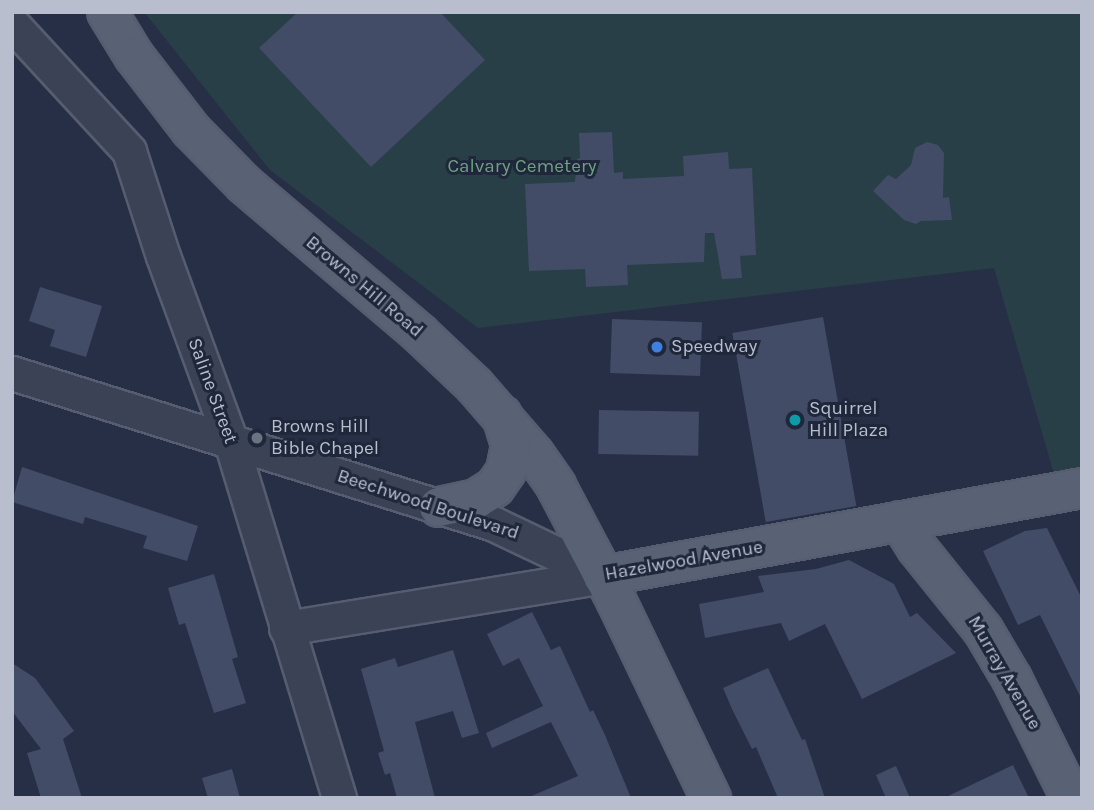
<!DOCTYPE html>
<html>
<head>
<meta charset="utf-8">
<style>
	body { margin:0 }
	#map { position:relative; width:1094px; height:810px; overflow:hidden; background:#262f46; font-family:Karla,sans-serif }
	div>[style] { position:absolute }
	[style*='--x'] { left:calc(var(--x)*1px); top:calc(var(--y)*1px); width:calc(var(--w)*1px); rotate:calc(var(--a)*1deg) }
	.green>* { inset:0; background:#283f47 }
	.building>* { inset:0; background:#424c67; transform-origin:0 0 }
	.roads { filter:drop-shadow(2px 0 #565d70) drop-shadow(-2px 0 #565d70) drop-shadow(0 2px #565d70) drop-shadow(0 -2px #565d70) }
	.minor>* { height:33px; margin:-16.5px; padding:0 16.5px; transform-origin:16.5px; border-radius:16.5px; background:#3b4256 }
	.major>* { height:38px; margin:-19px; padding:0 19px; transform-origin:19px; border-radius:19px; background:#596175 }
	.dots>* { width:19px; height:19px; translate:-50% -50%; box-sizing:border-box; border:4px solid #1f273b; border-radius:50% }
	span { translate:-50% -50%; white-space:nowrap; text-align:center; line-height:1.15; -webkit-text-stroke:6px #1f273b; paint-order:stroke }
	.park-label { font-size:19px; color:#6ea181 }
	.street-label { font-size:19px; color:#b9becf }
	.poi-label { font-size:19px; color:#b9becf }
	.left { translate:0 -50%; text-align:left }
	.frame { position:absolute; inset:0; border:14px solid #b9becf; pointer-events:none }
</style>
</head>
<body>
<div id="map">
	<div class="green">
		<div style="clip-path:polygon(144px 12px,1082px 12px,1082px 469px,1054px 474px,994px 268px,478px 328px,270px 170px)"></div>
	</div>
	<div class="building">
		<div style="clip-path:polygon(298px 12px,440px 12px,485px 60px,371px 167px,259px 48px)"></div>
		<div style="clip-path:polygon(612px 132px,614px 173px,623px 172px,623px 179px,684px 176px,683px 156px,705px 154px,728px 152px,729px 169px,752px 168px,756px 255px,740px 256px,742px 278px,722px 279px,714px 233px,705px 233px,704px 262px,627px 265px,628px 285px,586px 287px,585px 269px,529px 271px,525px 184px,575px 182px,577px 159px,580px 158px,579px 133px)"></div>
		<div style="clip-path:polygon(927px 142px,938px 145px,944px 153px,943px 198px,949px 197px,952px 220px,921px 221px,916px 224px,904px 220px,873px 191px,888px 175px,896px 179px,911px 165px,915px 148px)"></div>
		<div style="clip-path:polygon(40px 287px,102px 306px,86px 357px,50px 346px,55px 330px,29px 321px)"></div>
		<div style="left:823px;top:317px;width:192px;height:92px;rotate:80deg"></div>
		<div style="left:612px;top:319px;width:90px;height:54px;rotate:2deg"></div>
		<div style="left:599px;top:410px;width:100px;height:44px;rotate:1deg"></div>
		<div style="clip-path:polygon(22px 467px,198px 526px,187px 561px,143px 548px,147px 536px,85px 517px,83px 524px,12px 502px)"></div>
		<div style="clip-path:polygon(1047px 528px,1082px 599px,1082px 700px,1040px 615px,1018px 625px,983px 551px,1025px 531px)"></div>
		<div style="clip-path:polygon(849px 560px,894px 584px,910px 617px,917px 613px,956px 653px,862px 699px,825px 624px,789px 641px,781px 623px,705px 638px,699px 604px,764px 592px,758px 576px,816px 569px)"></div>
		<div style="clip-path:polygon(214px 574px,238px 657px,232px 659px,246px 703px,214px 713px,185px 623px,179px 625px,168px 588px)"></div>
		<div style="clip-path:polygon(532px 612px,551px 650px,560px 646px,590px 712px,593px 710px,605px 735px,631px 798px,527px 798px,578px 776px,551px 722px,492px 748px,486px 733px,543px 706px,519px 658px,503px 666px,487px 634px)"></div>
		<div style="clip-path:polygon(453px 650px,479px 733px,462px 738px,453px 711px,415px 722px,435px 798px,397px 798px,390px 773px,385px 775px,378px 753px,384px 751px,361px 669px,395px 658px,398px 667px)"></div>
		<div style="clip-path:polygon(12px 663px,35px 678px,74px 731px,63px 739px,82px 798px,41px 798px,27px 753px,41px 749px,12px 711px)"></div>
		<div style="clip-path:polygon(768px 668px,802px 740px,805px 739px,825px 798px,778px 798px,756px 747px,752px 749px,732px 709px,723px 688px)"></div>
		<div style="clip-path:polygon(1013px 765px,1029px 798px,944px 798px)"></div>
		<div style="clip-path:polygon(896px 766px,910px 798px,886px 798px,876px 775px)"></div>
		<div style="clip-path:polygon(232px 769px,240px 798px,208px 798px,202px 778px)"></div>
	</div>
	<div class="roads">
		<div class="minor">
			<div style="--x:12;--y:24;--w:173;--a:47.3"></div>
			<div style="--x:129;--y:151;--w:110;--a:72.1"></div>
			<div style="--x:163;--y:256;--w:198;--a:69.9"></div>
			<div style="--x:231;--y:442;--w:372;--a:73.1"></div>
			<div style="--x:12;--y:373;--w:505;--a:17.39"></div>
			<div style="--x:494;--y:524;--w:121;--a:25.5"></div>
			<div style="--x:286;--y:628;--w:321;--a:-9.3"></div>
		</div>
		<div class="major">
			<div style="--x:107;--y:12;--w:52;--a:58.5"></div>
			<div style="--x:134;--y:56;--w:93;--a:52.4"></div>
			<div style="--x:191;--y:130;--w:76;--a:45.5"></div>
			<div style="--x:244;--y:184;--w:230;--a:40.4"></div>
			<div style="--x:419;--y:333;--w:76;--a:43.4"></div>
			<div style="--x:474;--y:385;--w:91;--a:49"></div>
			<div style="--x:534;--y:454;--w:39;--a:55"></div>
			<div style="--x:556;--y:486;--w:129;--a:62.2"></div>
			<div style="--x:616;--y:600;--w:220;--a:64.4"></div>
			<div style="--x:439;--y:507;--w:38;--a:-12"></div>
			<div style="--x:476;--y:499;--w:22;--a:-32"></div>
			<div style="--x:495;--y:487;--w:19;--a:-55"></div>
			<div style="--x:506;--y:471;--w:26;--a:-79"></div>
			<div style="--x:511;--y:445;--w:31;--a:-107"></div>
			<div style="--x:900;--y:521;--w:32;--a:58"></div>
			<div style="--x:917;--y:548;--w:105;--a:51.2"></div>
			<div style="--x:983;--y:630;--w:57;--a:59.4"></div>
			<div style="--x:1012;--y:679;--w:133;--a:63.6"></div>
			<div style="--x:603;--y:576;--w:487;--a:-10.4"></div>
		</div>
	</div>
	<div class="dots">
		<div style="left:657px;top:347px;background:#3f7fe0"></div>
		<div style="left:795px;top:420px;background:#0f9aa8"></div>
		<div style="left:257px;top:438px;background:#6b7280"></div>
	</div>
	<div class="park-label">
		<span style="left:522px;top:167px">Calvary Cemetery</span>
	</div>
	<div class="street-label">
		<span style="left:364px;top:287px;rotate:40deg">Browns Hill Road</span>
		<span style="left:212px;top:391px;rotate:70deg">Saline Street</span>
		<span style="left:428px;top:505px;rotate:18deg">Beechwood Boulevard</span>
		<span style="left:684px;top:561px;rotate:-10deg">Hazelwood Avenue</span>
		<span style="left:1004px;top:673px;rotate:60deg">Murray Avenue</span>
	</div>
	<div class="poi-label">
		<span class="left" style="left:671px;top:347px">Speedway</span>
		<span class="left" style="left:809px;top:420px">Squirrel<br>Hill Plaza</span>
		<span class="left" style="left:271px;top:438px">Browns Hill<br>Bible Chapel</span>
	</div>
	<div class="frame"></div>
</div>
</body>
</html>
